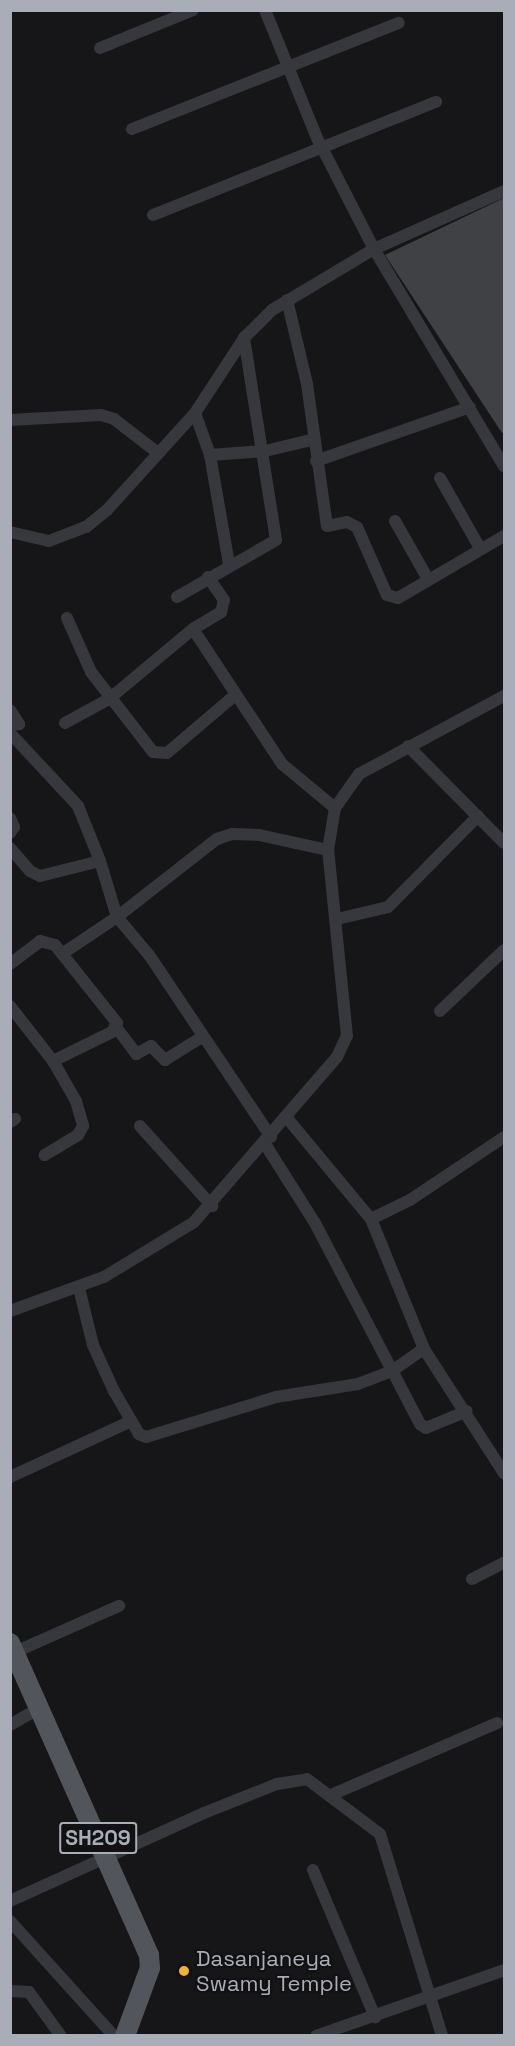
<!DOCTYPE html>
<html>
<head>
<meta charset="utf-8">
<style>
	body { margin:0 }
	#map { position:relative; width:515px; height:2046px; overflow:hidden; background:#161618; font-family:"Space Grotesk",sans-serif }
	div>[style] { position:absolute }
	[style*='--x'] { left:calc(var(--x)*1px); top:calc(var(--y)*1px); width:calc(var(--w)*1px); rotate:calc(var(--a)*1deg) }
	.building>* { inset:0; background:#404145 }
	.minor>* { height:12px; margin:-6px; padding:0 6px; transform-origin:6px; border-radius:6px; background:#37383d }
	.primary>* { height:20px; margin:-10px; padding:0 10px; transform-origin:10px; border-radius:10px; background:#53555c }
	.dots>* { width:16px; height:16px; translate:-50% -50%; box-sizing:border-box; border:3px solid #111113; border-radius:50% }
	span { translate:-50% -50%; white-space:nowrap; text-align:center; line-height:1.15; -webkit-text-stroke:4.5px #111113; paint-order:stroke }
	.shield-label span { padding:2px 4px; background:#111113; border:2px solid; border-radius:4px; -webkit-text-stroke-width:0 }
	.shield-label { font-size:21px; color:#a8adb8; font-weight:700 }
	.poi-label { font-size:22px; color:#a8adb8 }
	.left { translate:0 -50%; text-align:left }
	.frame { position:absolute; inset:0; border:12px solid #a8adb8; pointer-events:none }
</style>
</head>
<body>
<div id="map">
	<div class="building">
		<div style="clip-path:polygon(504px 198px,504px 432px,502px 433px,385px 255px)"></div>
	</div>
	<div class="minor">
		<div style="--x:265;--y:10;--w:138;--a:67.9"></div>
		<div style="--x:317;--y:138;--w:125;--a:62.8"></div>
		<div style="--x:374;--y:249;--w:142;--a:-24"></div>
		<div style="--x:100;--y:48;--w:100;--a:-22.2"></div>
		<div style="--x:132;--y:129;--w:287;--a:-21.7"></div>
		<div style="--x:153;--y:215;--w:305;--a:-21.8"></div>
		<div style="--x:287;--y:300;--w:86;--a:76.6"></div>
		<div style="--x:307;--y:384;--w:143;--a:82"></div>
		<div style="--x:327;--y:526;--w:20;--a:-11"></div>
		<div style="--x:347;--y:522;--w:11;--a:27"></div>
		<div style="--x:357;--y:527;--w:74;--a:66.2"></div>
		<div style="--x:387;--y:595;--w:11;--a:15"></div>
		<div style="--x:398;--y:598;--w:123;--a:-30.3"></div>
		<div style="--x:195;--y:413;--w:45;--a:70.3"></div>
		<div style="--x:210;--y:455;--w:111;--a:80.1"></div>
		<div style="--x:10;--y:420;--w:91;--a:-3.1"></div>
		<div style="--x:101;--y:415;--w:14;--a:17"></div>
		<div style="--x:114;--y:419;--w:56;--a:37.7"></div>
		<div style="--x:210;--y:455;--w:55;--a:-4.2"></div>
		<div style="--x:265;--y:451;--w:51;--a:-13.5"></div>
		<div style="--x:316;--y:461;--w:163;--a:-19.3"></div>
		<div style="--x:440;--y:478;--w:81;--a:60.3"></div>
		<div style="--x:395;--y:521;--w:67;--a:60.4"></div>
		<div style="--x:10;--y:532;--w:40;--a:13"></div>
		<div style="--x:49;--y:541;--w:40;--a:-21"></div>
		<div style="--x:86;--y:527;--w:27;--a:-39"></div>
		<div style="--x:107;--y:510;--w:131;--a:-47.8"></div>
		<div style="--x:195;--y:413;--w:90;--a:-56.8"></div>
		<div style="--x:177;--y:597;--w:114;--a:-29.9"></div>
		<div style="--x:276;--y:540;--w:205;--a:-99"></div>
		<div style="--x:244;--y:338;--w:40;--a:-45"></div>
		<div style="--x:272;--y:310;--w:119;--a:-30.9"></div>
		<div style="--x:374;--y:249;--w:253;--a:59.1"></div>
		<div style="--x:67;--y:618;--w:59;--a:66"></div>
		<div style="--x:91;--y:672;--w:101;--a:52.2"></div>
		<div style="--x:153;--y:752;--w:14;--a:4"></div>
		<div style="--x:167;--y:753;--w:88;--a:-40.4"></div>
		<div style="--x:193;--y:629;--w:162;--a:56.6"></div>
		<div style="--x:282;--y:764;--w:69;--a:39.7"></div>
		<div style="--x:10;--y:710;--w:17;--a:57"></div>
		<div style="--x:19;--y:724;--w:9;--a:167"></div>
		<div style="--x:65;--y:723;--w:50;--a:-28.6"></div>
		<div style="--x:109;--y:699;--w:109;--a:-39.8"></div>
		<div style="--x:193;--y:629;--w:33;--a:-31"></div>
		<div style="--x:221;--y:612;--w:12;--a:-76"></div>
		<div style="--x:224;--y:600;--w:28;--a:-125"></div>
		<div style="--x:10;--y:733;--w:100;--a:47"></div>
		<div style="--x:78;--y:806;--w:59;--a:68.2"></div>
		<div style="--x:408;--y:746;--w:136;--a:45.3"></div>
		<div style="--x:10;--y:818;--w:10;--a:66"></div>
		<div style="--x:14;--y:827;--w:7;--a:124"></div>
		<div style="--x:10;--y:848;--w:30;--a:49"></div>
		<div style="--x:30;--y:871;--w:11;--a:27"></div>
		<div style="--x:40;--y:876;--w:62;--a:-14"></div>
		<div style="--x:100;--y:861;--w:59;--a:73.1"></div>
		<div style="--x:117;--y:917;--w:66;--a:146.1"></div>
		<div style="--x:337;--y:919;--w:52;--a:-13.2"></div>
		<div style="--x:388;--y:907;--w:128;--a:-45.3"></div>
		<div style="--x:10;--y:964;--w:38;--a:-37"></div>
		<div style="--x:40;--y:941;--w:16;--a:15"></div>
		<div style="--x:55;--y:945;--w:100;--a:51.5"></div>
		<div style="--x:117;--y:1023;--w:10;--a:119"></div>
		<div style="--x:112;--y:1032;--w:66;--a:153.8"></div>
		<div style="--x:10;--y:1006;--w:70;--a:52"></div>
		<div style="--x:53;--y:1061;--w:46;--a:60.1"></div>
		<div style="--x:76;--y:1101;--w:26;--a:74"></div>
		<div style="--x:83;--y:1126;--w:10;--a:119"></div>
		<div style="--x:78;--y:1135;--w:39;--a:149"></div>
		<div style="--x:440;--y:1011;--w:88;--a:-43.6"></div>
		<div style="--x:116;--y:1027;--w:34;--a:53"></div>
		<div style="--x:136;--y:1054;--w:17;--a:-28"></div>
		<div style="--x:151;--y:1046;--w:20;--a:45"></div>
		<div style="--x:165;--y:1060;--w:44;--a:-31.9"></div>
		<div style="--x:287;--y:1118;--w:131;--a:50.3"></div>
		<div style="--x:371;--y:1219;--w:140;--a:67.8"></div>
		<div style="--x:424;--y:1349;--w:148;--a:57.2"></div>
		<div style="--x:10;--y:1122;--w:6;--a:-31"></div>
		<div style="--x:140;--y:1126;--w:108;--a:48"></div>
		<div style="--x:271;--y:1137;--w:219;--a:-123.8"></div>
		<div style="--x:149;--y:955;--w:50;--a:-130.1"></div>
		<div style="--x:117;--y:917;--w:127;--a:-38"></div>
		<div style="--x:217;--y:839;--w:16;--a:-18"></div>
		<div style="--x:232;--y:834;--w:27;--a:2"></div>
		<div style="--x:259;--y:835;--w:71;--a:12.3"></div>
		<div style="--x:265;--y:1144;--w:93;--a:57.7"></div>
		<div style="--x:315;--y:1223;--w:227;--a:62.4"></div>
		<div style="--x:420;--y:1424;--w:7;--a:34"></div>
		<div style="--x:426;--y:1428;--w:44;--a:-22.5"></div>
		<div style="--x:371;--y:1219;--w:43;--a:-26"></div>
		<div style="--x:410;--y:1200;--w:113;--a:-33.8"></div>
		<div style="--x:79;--y:1288;--w:59;--a:76.2"></div>
		<div style="--x:93;--y:1345;--w:51;--a:65.5"></div>
		<div style="--x:114;--y:1391;--w:50;--a:59.8"></div>
		<div style="--x:139;--y:1434;--w:8;--a:23"></div>
		<div style="--x:146;--y:1437;--w:136;--a:-17.1"></div>
		<div style="--x:276;--y:1397;--w:83;--a:-9"></div>
		<div style="--x:358;--y:1384;--w:36;--a:-21"></div>
		<div style="--x:392;--y:1371;--w:39;--a:-35"></div>
		<div style="--x:10;--y:1311;--w:100;--a:-19.9"></div>
		<div style="--x:104;--y:1277;--w:105;--a:-31.4"></div>
		<div style="--x:194;--y:1222;--w:218;--a:-49.1"></div>
		<div style="--x:337;--y:1057;--w:23;--a:-65"></div>
		<div style="--x:347;--y:1036;--w:187;--a:-95.8"></div>
		<div style="--x:328;--y:850;--w:43;--a:-80.5"></div>
		<div style="--x:335;--y:808;--w:42;--a:-54.8"></div>
		<div style="--x:359;--y:774;--w:165;--a:-28.3"></div>
		<div style="--x:10;--y:1477;--w:133;--a:-24.8"></div>
		<div style="--x:472;--y:1579;--w:36;--a:-27"></div>
		<div style="--x:15;--y:1652;--w:114;--a:-23.9"></div>
		<div style="--x:10;--y:1725;--w:34;--a:-30"></div>
		<div style="--x:331;--y:1795;--w:181;--a:-23.4"></div>
		<div style="--x:313;--y:1870;--w:160;--a:67.1"></div>
		<div style="--x:10;--y:1901;--w:213;--a:-24.4"></div>
		<div style="--x:204;--y:1813;--w:79;--a:-21.7"></div>
		<div style="--x:277;--y:1784;--w:30;--a:-9"></div>
		<div style="--x:307;--y:1779;--w:91;--a:37"></div>
		<div style="--x:380;--y:1834;--w:211;--a:72.9"></div>
		<div style="--x:10;--y:1921;--w:155;--a:47.9"></div>
		<div style="--x:10;--y:1991;--w:19;--a:3"></div>
		<div style="--x:29;--y:1992;--w:54;--a:54"></div>
		<div style="--x:316;--y:2036;--w:199;--a:-19.3"></div>
	</div>
	<div class="primary">
		<div style="--x:10;--y:1643;--w:342;--a:66"></div>
		<div style="--x:149;--y:1955;--w:13;--a:86"></div>
		<div style="--x:150;--y:1968;--w:72;--a:110.2"></div>
	</div>
	<div class="dots">
		<div style="left:184px;top:1971px;background:#f2b134"></div>
	</div>
	<div class="shield-label">
		<span style="left:98px;top:1838px">SH209</span>
	</div>
	<div class="poi-label">
		<span class="left" style="left:196px;top:1971px">Dasanjaneya<br>Swamy Temple</span>
	</div>
	<div class="frame"></div>
</div>
</body>
</html>
